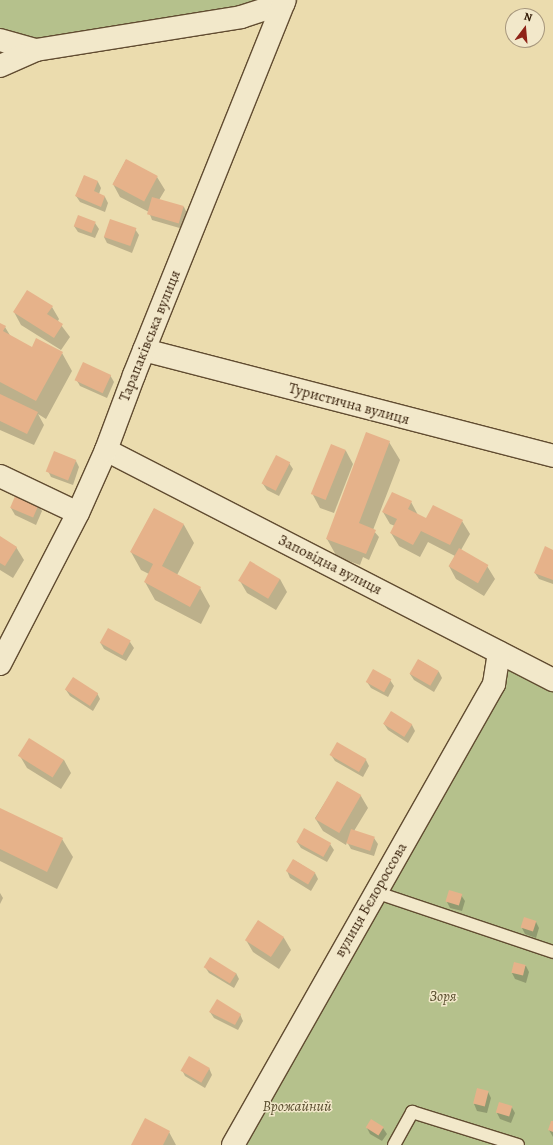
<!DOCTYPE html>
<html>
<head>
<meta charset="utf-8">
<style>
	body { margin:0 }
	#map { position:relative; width:553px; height:1145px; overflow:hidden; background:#ebdcae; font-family:Alegreya,serif }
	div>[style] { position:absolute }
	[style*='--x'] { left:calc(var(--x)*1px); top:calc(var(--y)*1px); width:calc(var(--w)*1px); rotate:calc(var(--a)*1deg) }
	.green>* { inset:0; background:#b5c18c }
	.shadow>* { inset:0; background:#0003 }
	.building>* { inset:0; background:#e6b28a; transform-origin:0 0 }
	.roads { filter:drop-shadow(1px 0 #614c31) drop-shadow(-1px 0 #614c31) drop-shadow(0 1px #614c31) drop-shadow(0 -1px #614c31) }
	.lane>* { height:12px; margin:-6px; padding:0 6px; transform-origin:6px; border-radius:6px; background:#f2e8ca }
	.street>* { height:22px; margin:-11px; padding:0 11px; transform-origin:11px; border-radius:11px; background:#f2e8ca }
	span { translate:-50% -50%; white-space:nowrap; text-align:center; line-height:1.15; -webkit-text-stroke:3px #f2e8ca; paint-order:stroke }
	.street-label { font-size:15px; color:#331c07 }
	.park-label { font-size:15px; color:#5a4e2f; font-style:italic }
	.north { position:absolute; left:505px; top:8px; width:40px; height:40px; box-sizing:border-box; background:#f2e8ca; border:1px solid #a6967c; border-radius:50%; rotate:16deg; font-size:11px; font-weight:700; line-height:16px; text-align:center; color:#331c07 }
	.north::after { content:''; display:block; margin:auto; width:14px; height:18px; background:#8f2418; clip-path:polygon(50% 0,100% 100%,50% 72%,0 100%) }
</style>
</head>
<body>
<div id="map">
	<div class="green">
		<div style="clip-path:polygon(0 0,285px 0,36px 50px,0 40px)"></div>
		<div style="clip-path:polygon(499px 652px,553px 680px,553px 1145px,233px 1145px,375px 892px)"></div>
	</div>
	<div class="shadow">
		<div style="clip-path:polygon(126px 160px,157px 177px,165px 190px,159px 200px,184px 207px,187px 213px,183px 229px,152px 220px,149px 212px,120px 197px,113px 184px)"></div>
		<div style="clip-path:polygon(84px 176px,98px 182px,101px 188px,99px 194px,105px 197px,108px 203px,105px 212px,80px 202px,76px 196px)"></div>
		<div style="clip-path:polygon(95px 223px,99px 229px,95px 238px,78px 232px,74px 226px)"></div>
		<div style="clip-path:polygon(135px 229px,139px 235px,132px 253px,107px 243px,104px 237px)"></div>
		<div style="clip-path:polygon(52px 307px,59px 319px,58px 321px,70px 337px,61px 350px,21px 325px,14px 312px)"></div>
		<div style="clip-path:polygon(0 324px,5px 327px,11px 337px,32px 348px,62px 353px,72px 371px,46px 419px,38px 414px,44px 425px,34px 445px,0 430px)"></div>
		<div style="clip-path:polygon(110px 375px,114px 382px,107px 398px,80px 386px,76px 379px)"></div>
		<div style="clip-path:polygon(389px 442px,400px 460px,373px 530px,379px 537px,369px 560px,363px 557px,360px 565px,337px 557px,327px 539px)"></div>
		<div style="clip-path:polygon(331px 446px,346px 451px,353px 464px,334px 513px,320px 508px,313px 495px)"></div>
		<div style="clip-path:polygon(76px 461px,79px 467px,73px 485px,51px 477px,48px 471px)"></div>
		<div style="clip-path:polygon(289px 463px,293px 469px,279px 496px,267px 490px,263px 484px)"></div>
		<div style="clip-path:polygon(411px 502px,418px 515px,427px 520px,434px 507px,462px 521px,470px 534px,461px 550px,487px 566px,495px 579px,484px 596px,456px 579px,449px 566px,455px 556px,428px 542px,420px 557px,399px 546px,391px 533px,395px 526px,390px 524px,383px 512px)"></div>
		<div style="clip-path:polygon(38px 505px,42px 511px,36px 525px,15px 515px,11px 508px)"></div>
		<div style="clip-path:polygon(154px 509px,184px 525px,194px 543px,177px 575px,200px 588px,210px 606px,201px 624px,155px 600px,145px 582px,149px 574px,141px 570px,131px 552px)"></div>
		<div style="clip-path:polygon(0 537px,16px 547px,24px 560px,13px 578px,0 570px)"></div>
		<div style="clip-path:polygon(553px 551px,553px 584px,539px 579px,535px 573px)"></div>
		<div style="clip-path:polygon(280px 579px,287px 592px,276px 610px,247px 593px,240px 581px)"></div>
		<div style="clip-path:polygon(100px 642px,130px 642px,134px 648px,126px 661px,104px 649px)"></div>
		<div style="clip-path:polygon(419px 660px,439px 672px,442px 678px,434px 692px,414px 680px,410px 674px)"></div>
		<div style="clip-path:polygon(390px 680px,394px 686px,388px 697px,371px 688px,367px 682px)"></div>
		<div style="clip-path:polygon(66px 690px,97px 693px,100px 699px,93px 711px,70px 696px)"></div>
		<div style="clip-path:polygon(391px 712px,412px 725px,415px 731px,408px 743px,388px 730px,384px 724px)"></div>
		<div style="clip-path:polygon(338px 744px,366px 760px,369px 766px,363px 777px,335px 761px,331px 755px)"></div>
		<div style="clip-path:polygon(20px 756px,64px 760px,71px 773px,61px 789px,27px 768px)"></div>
		<div style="clip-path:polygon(338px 782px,361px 796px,368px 808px,354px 831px,374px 838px,378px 844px,374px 856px,351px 849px,347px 842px,346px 845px,323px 831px,315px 818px)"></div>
		<div style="clip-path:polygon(0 809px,62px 839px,73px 857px,57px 889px,0 861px)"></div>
		<div style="clip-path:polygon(297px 842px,330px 844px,334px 850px,327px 862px,301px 848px)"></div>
		<div style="clip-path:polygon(294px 860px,315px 873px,318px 879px,311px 891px,290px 878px,287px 871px)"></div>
		<div style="clip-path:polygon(0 893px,3px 898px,0 904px)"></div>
		<div style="clip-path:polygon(461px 895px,465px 901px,462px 911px,450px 908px,447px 902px)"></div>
		<div style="clip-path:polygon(525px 919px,536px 922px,539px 928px,536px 938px,525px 934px,522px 928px)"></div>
		<div style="clip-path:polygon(258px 921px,284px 938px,291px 950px,279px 969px,253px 952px,246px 940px)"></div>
		<div style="clip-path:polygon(515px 963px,526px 966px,529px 972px,526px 983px,515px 979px,512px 973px)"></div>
		<div style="clip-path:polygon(205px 967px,236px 973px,239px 979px,234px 988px,209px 973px)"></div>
		<div style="clip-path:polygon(210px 1012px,240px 1014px,243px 1021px,238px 1030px,214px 1018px)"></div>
		<div style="clip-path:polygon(209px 1068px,212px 1075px,205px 1088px,185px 1076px,182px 1070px)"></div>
		<div style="clip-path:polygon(488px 1092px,491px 1098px,487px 1113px,477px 1111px,474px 1104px)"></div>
		<div style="clip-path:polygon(511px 1106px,515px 1113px,511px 1123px,500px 1119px,497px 1113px)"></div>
		<div style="clip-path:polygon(551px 1122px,553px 1122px,553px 1137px,549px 1130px)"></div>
		<div style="clip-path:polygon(367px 1128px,383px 1128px,387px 1134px,382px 1141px,370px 1134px)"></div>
		<div style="clip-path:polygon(169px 1132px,176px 1145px,132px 1145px)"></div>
	</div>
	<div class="building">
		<div style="left:126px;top:159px;width:36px;height:29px;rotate:28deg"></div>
		<div style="clip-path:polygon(84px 175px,98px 181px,94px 191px,105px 196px,101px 207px,75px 196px)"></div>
		<div style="left:152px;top:197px;width:33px;height:18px;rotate:16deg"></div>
		<div style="left:78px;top:215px;width:19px;height:12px;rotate:21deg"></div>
		<div style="left:110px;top:219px;width:28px;height:19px;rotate:19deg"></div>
		<div style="clip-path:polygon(27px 290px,53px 306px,47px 314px,63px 324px,54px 338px,13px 312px)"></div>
		<div style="clip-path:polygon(0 323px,6px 326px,3px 331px,32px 347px,36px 338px,63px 352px,36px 401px,0 382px)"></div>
		<div style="left:83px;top:362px;width:31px;height:20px;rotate:25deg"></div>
		<div style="clip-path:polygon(0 394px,38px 412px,27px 434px,0 421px)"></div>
		<div style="clip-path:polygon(366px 432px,390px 441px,359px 523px,376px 530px,366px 554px,326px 539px)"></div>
		<div style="left:331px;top:444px;width:16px;height:54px;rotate:22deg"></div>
		<div style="left:54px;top:451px;width:24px;height:22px;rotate:22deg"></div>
		<div style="left:276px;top:455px;width:16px;height:32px;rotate:27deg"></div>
		<div style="clip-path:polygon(392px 492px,412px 501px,408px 509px,426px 518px,433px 505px,463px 520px,450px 545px,421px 531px,413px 545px,390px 533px,397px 519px,382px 512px)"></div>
		<div style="left:16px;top:494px;width:25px;height:15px;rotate:23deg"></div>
		<div style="clip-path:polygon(154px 508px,184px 524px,162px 566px,201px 587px,190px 607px,144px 582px,153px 564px,130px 552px)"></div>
		<div style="clip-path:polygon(0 536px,17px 547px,5px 566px,0 563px)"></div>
		<div style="clip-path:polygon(545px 546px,553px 550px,553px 580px,534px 573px)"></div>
		<div style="left:459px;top:548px;width:34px;height:21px;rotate:30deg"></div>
		<div style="left:250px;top:561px;width:35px;height:23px;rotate:31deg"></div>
		<div style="left:108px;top:628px;width:26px;height:17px;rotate:29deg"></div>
		<div style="left:418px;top:659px;width:24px;height:17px;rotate:30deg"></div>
		<div style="left:373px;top:669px;width:21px;height:15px;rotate:29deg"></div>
		<div style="left:73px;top:677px;width:30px;height:15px;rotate:33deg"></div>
		<div style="left:391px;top:711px;width:25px;height:15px;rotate:32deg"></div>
		<div style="left:29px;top:738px;width:41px;height:21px;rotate:32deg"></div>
		<div style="left:337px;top:742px;width:34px;height:15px;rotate:30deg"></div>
		<div style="left:337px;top:781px;width:28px;height:44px;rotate:30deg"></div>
		<div style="clip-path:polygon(0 808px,63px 838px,47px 872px,0 849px)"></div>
		<div style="left:304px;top:828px;width:31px;height:16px;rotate:29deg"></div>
		<div style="left:351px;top:829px;width:25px;height:15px;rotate:18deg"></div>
		<div style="left:293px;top:859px;width:26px;height:14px;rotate:31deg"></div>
		<div style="left:449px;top:890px;width:14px;height:12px;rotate:17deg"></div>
		<div style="left:524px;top:917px;width:13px;height:11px;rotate:18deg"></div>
		<div style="left:258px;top:920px;width:31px;height:24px;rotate:33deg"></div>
		<div style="left:210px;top:957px;width:31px;height:12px;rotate:32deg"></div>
		<div style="left:514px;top:962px;width:12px;height:11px;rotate:14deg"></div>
		<div style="clip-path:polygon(217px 999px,241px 1014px,235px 1025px,209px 1012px)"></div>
		<div style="left:189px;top:1056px;width:24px;height:17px;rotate:30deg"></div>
		<div style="left:477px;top:1088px;width:12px;height:16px;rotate:14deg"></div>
		<div style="left:499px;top:1102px;width:14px;height:11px;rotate:17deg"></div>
		<div style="clip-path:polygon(145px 1118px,170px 1131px,163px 1145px,131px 1145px)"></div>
		<div style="left:371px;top:1119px;width:15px;height:10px;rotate:32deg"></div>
		<div style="clip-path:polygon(551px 1121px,553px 1121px,553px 1132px,548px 1130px)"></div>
	</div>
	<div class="roads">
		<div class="lane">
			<div style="--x:375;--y:892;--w:188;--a:18.6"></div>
			<div style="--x:394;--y:1145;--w:38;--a:-61"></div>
			<div style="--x:412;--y:1112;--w:111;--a:17.3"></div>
		</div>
		<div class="street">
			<div style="--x:0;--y:40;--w:37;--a:16"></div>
			<div style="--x:0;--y:66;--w:39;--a:-24"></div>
			<div style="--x:36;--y:50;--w:208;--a:-9.1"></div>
			<div style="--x:241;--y:17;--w:45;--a:-18"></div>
			<div style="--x:144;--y:350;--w:423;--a:14.5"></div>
			<div style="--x:106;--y:450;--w:503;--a:27.23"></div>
			<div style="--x:0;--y:476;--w:86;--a:25.4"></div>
			<div style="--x:0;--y:664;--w:170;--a:-62.7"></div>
			<div style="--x:78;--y:513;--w:69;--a:-66"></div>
			<div style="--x:106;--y:450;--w:80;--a:-69.5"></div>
			<div style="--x:134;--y:375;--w:404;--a:-68.1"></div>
			<div style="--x:233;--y:1145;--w:530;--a:-60.48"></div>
			<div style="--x:494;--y:684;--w:32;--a:-81"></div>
		</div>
	</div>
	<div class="street-label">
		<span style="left:150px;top:336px;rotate:-68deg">Тарапаківська вулиця</span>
		<span style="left:349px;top:404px;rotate:15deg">Туристична вулиця</span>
		<span style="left:330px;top:565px;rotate:27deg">Заповідна вулиця</span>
		<span style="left:371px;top:900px;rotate:-60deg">вулиця Бєлороссова</span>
	</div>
	<div class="park-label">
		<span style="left:443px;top:997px">Зоря</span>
		<span style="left:297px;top:1107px">Врожайний</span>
	</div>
	<div class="north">N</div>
</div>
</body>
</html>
